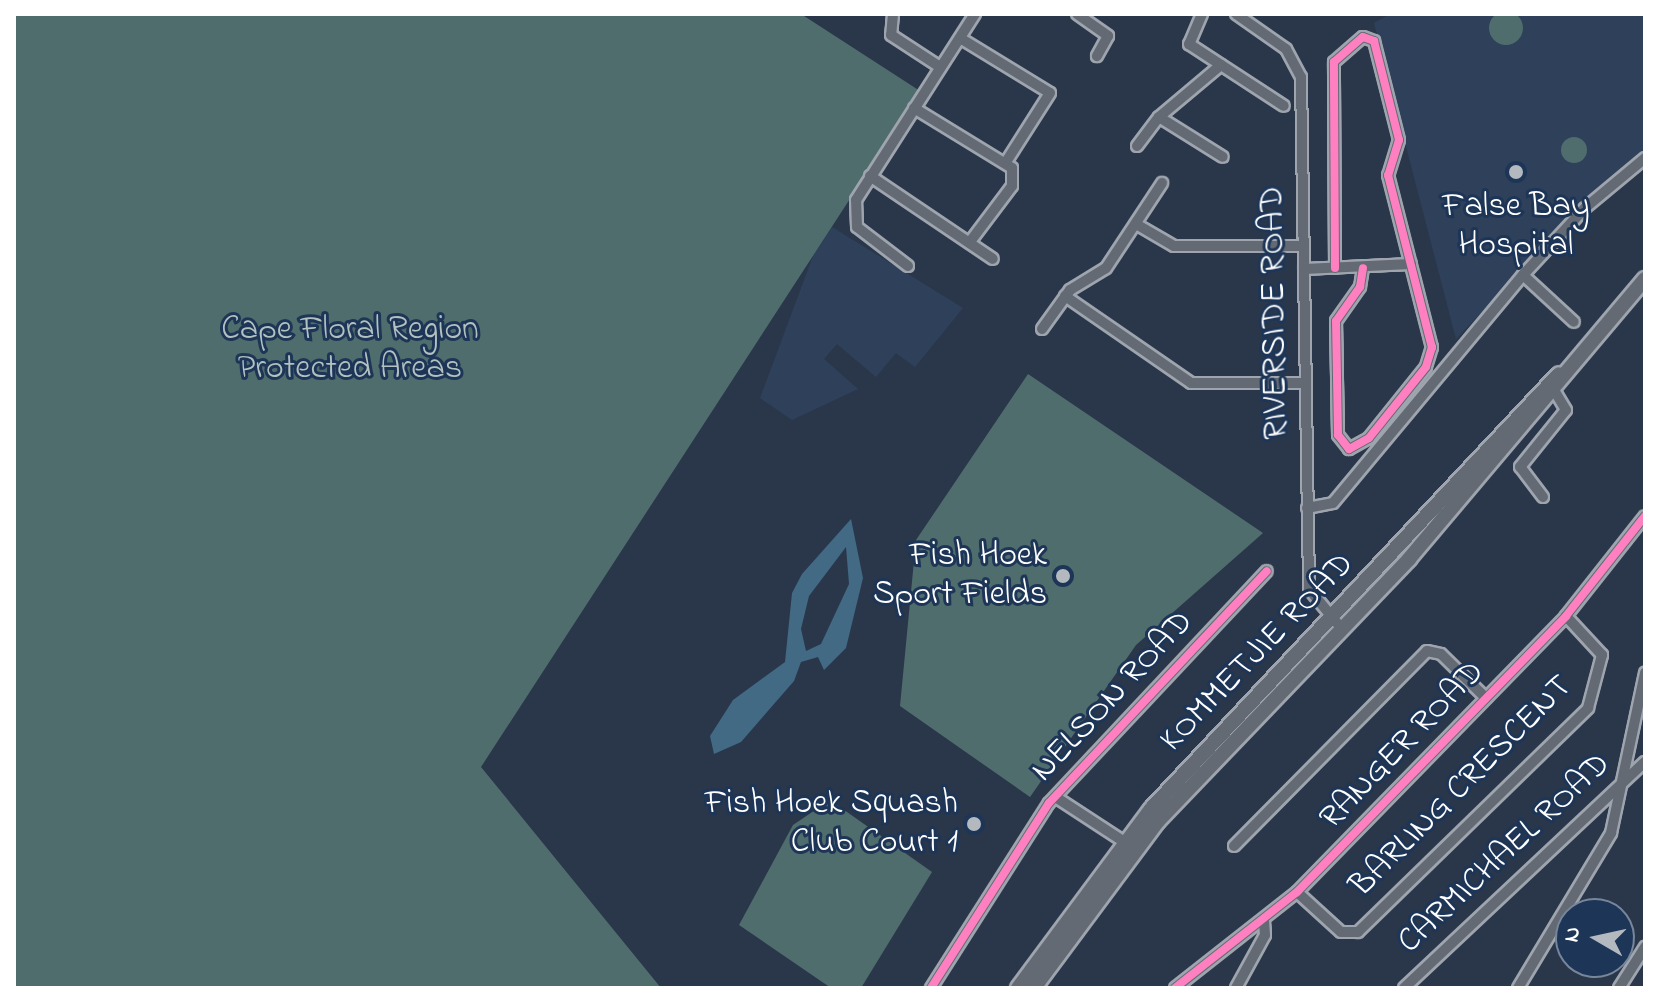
<!DOCTYPE html>
<html>
<head>
<meta charset="utf-8">
<style>
	body { margin:0 }
	#map { position:relative; width:1659px; height:1002px; overflow:hidden; background:#2a374a; font-family:"Indie Flower",sans-serif }
	div>[style] { position:absolute }
	[style*='--x'] { left:calc(var(--x)*1px); top:calc(var(--y)*1px); width:calc(var(--w)*1px); rotate:calc(var(--a)*1deg) }
	.built>* { inset:0; background:#2f405a }
	.green>* { inset:0; background:#506d6d }
	.round { border-radius:50% }
	.water>* { inset:0; background:#426a84 }
	.roads { filter:drop-shadow(2px 0 #9fa5ae) drop-shadow(-2px 0 #9fa5ae) drop-shadow(0 2px #9fa5ae) drop-shadow(0 -2px #9fa5ae) }
	.minor>* { height:10px; margin:-5px; padding:0 5px; transform-origin:5px; border-radius:5px; background:#636a74 }
	.major>* { height:14px; margin:-7px; padding:0 7px; transform-origin:7px; border-radius:7px; background:#636a74 }
	.cycleway>* { height:8px; margin:-4px; padding:0 4px; transform-origin:4px; border-radius:4px; background:#ff80c0 }
	.dots>* { width:22px; height:22px; translate:-50% -50%; box-sizing:border-box; border:4px solid #1d3557; border-radius:50% }
	span { translate:-50% -50%; white-space:nowrap; text-align:center; line-height:1.15; -webkit-text-stroke:6px #1d3557; paint-order:stroke }
	.poi-label { font-size:34px; color:#fff }
	.right { translate:-100% -50%; text-align:right }
	.street-label { font-size:34px; color:#fff }
	.park-label { font-size:34px; color:#b3c1c0 }
	.frame { position:absolute; inset:0; border:16px solid #fff; pointer-events:none }
	.north { position:absolute; left:1555px; top:898px; width:80px; height:80px; box-sizing:border-box; background:#1d3557; border:2px solid #77869a; border-radius:50%; rotate:279deg; font-size:22px; font-weight:700; line-height:32px; text-align:center; color:#fff }
	.north::after { content:''; display:block; margin:auto; width:28px; height:36px; background:#b4b9c0; clip-path:polygon(50% 0,100% 100%,50% 72%,0 100%) }
</style>
</head>
<body>
<div id="map">
	<div class="built">
		<div style="clip-path:polygon(1390px 14px,1645px 14px,1645px 150px,1600px 187px,1456px 339px,1374px 23px)"></div>
		<div style="clip-path:polygon(832px 227px,963px 308px,915px 367px,896px 353px,876px 377px,837px 344px,824px 359px,858px 389px,792px 420px,760px 398px,813px 256px)"></div>
	</div>
	<div class="green">
		<div class="round" style="left:1489px;top:11px;width:34px;height:34px"></div>
		<div style="clip-path:polygon(14px 14px,801px 14px,920px 91px,481px 767px,661px 988px,14px 988px)"></div>
		<div class="round" style="left:1561px;top:137px;width:26px;height:26px"></div>
		<div style="clip-path:polygon(1028px 374px,1263px 533px,1136px 645px,1030px 797px,900px 706px,916px 540px)"></div>
		<div style="clip-path:polygon(830px 800px,932px 872px,861px 988px,831px 988px,739px 925px,793px 825px)"></div>
	</div>
	<div class="water">
		<div style="clip-path:polygon(evenodd,851px 519px,863px 578px,846px 648px,824px 670px,818px 657px,801px 662px,794px 681px,741px 742px,714px 754px,710px 736px,733px 700px,785px 662px,792px 593px,802px 574px,851px 519px,846px 547px,849px 584px,821px 644px,806px 651px,801px 629px,809px 596px,846px 547px)"></div>
	</div>
	<div class="roads">
		<div class="minor">
			<div style="--x:893;--y:14;--w:21;--a:95"></div>
			<div style="--x:891;--y:35;--w:59;--a:33.1"></div>
			<div style="--x:1077;--y:14;--w:38;--a:35"></div>
			<div style="--x:1108;--y:36;--w:23;--a:119"></div>
			<div style="--x:1202;--y:14;--w:33;--a:113"></div>
			<div style="--x:1189;--y:44;--w:113;--a:33.1"></div>
			<div style="--x:1236;--y:14;--w:61;--a:35"></div>
			<div style="--x:1286;--y:49;--w:32;--a:62"></div>
			<div style="--x:1301;--y:77;--w:512;--a:89.1"></div>
			<div style="--x:1309;--y:589;--w:52;--a:50.5"></div>
			<div style="--x:960;--y:38;--w:105;--a:31.4"></div>
			<div style="--x:1050;--y:93;--w:82;--a:122.5"></div>
			<div style="--x:914;--y:108;--w:115;--a:31.5"></div>
			<div style="--x:1012;--y:168;--w:18;--a:90"></div>
			<div style="--x:1012;--y:186;--w:71;--a:127"></div>
			<div style="--x:1159;--y:117;--w:75;--a:32"></div>
			<div style="--x:1137;--y:146;--w:36;--a:-53"></div>
			<div style="--x:1159;--y:117;--w:81;--a:-40"></div>
			<div style="--x:870;--y:176;--w:148;--a:34"></div>
			<div style="--x:1136;--y:224;--w:44;--a:30.1"></div>
			<div style="--x:1174;--y:246;--w:129;--a:0"></div>
			<div style="--x:908;--y:266;--w:64;--a:-142.6"></div>
			<div style="--x:857;--y:227;--w:27;--a:-92"></div>
			<div style="--x:856;--y:200;--w:221;--a:-57.4"></div>
			<div style="--x:1335;--y:268;--w:206;--a:-90.3"></div>
			<div style="--x:1334;--y:62;--w:38;--a:-41"></div>
			<div style="--x:1363;--y:37;--w:12;--a:20"></div>
			<div style="--x:1374;--y:41;--w:102;--a:75.8"></div>
			<div style="--x:1399;--y:140;--w:37;--a:107"></div>
			<div style="--x:1388;--y:175;--w:178;--a:75.7"></div>
			<div style="--x:1432;--y:347;--w:21;--a:107"></div>
			<div style="--x:1426;--y:367;--w:91;--a:128.8"></div>
			<div style="--x:1369;--y:438;--w:23;--a:151"></div>
			<div style="--x:1349;--y:449;--w:18;--a:-128"></div>
			<div style="--x:1338;--y:435;--w:114;--a:-91"></div>
			<div style="--x:1336;--y:321;--w:42;--a:-54.8"></div>
			<div style="--x:1360;--y:287;--w:19;--a:-81"></div>
			<div style="--x:1304;--y:269;--w:107;--a:-2.7"></div>
			<div style="--x:1523;--y:275;--w:69;--a:42.7"></div>
			<div style="--x:1065;--y:296;--w:153;--a:34.6"></div>
			<div style="--x:1191;--y:383;--w:113;--a:0"></div>
			<div style="--x:1042;--y:329;--w:48;--a:-54.3"></div>
			<div style="--x:1070;--y:290;--w:42;--a:-31.4"></div>
			<div style="--x:1106;--y:268;--w:102;--a:-56.6"></div>
			<div style="--x:1543;--y:497;--w:38;--a:-127"></div>
			<div style="--x:1520;--y:467;--w:73;--a:-51.1"></div>
			<div style="--x:1566;--y:410;--w:23;--a:-121"></div>
			<div style="--x:1307;--y:508;--w:26;--a:-11"></div>
			<div style="--x:1333;--y:503;--w:297;--a:-50.2"></div>
			<div style="--x:1523;--y:275;--w:91;--a:-47.2"></div>
			<div style="--x:1585;--y:208;--w:78;--a:-39.8"></div>
			<div style="--x:1057;--y:798;--w:86;--a:33.1"></div>
			<div style="--x:1234;--y:846;--w:274;--a:-45.3"></div>
			<div style="--x:1427;--y:651;--w:14;--a:12"></div>
			<div style="--x:1441;--y:654;--w:63;--a:44.4"></div>
			<div style="--x:1297;--y:892;--w:59;--a:42.3"></div>
			<div style="--x:1341;--y:932;--w:17;--a:0"></div>
			<div style="--x:1358;--y:932;--w:321;--a:-44.2"></div>
			<div style="--x:1588;--y:708;--w:55;--a:-75.2"></div>
			<div style="--x:1602;--y:655;--w:53;--a:-132.7"></div>
			<div style="--x:931;--y:988;--w:219;--a:-57.5"></div>
			<div style="--x:1049;--y:803;--w:318;--a:-46.8"></div>
			<div style="--x:1175;--y:988;--w:155;--a:-38.2"></div>
			<div style="--x:1297;--y:892;--w:385;--a:-45.7"></div>
			<div style="--x:1566;--y:616;--w:127;--a:-51.7"></div>
			<div style="--x:1236;--y:988;--w:60;--a:-61.3"></div>
			<div style="--x:1265;--y:935;--w:13;--a:-94"></div>
			<div style="--x:1404;--y:988;--w:330;--a:-43.2"></div>
			<div style="--x:1518;--y:988;--w:181;--a:-59"></div>
			<div style="--x:1611;--y:833;--w:164;--a:-78"></div>
			<div style="--x:1619;--y:988;--w:49;--a:-57.6"></div>
		</div>
		<div class="major">
			<div style="--x:1018;--y:988;--w:223;--a:-53.4"></div>
			<div style="--x:1151;--y:809;--w:596;--a:-46.83"></div>
			<div style="--x:1034;--y:988;--w:208;--a:-53.4"></div>
			<div style="--x:1158;--y:821;--w:363;--a:-46.2"></div>
			<div style="--x:1409;--y:559;--w:366;--a:-49.9"></div>
		</div>
	</div>
	<div class="cycleway">
		<div style="--x:1335;--y:268;--w:206;--a:-90.3"></div>
		<div style="--x:1334;--y:62;--w:38;--a:-41"></div>
		<div style="--x:1363;--y:37;--w:12;--a:20"></div>
		<div style="--x:1374;--y:41;--w:102;--a:75.8"></div>
		<div style="--x:1399;--y:140;--w:37;--a:107"></div>
		<div style="--x:1388;--y:175;--w:178;--a:75.7"></div>
		<div style="--x:1432;--y:347;--w:21;--a:107"></div>
		<div style="--x:1426;--y:367;--w:91;--a:128.8"></div>
		<div style="--x:1369;--y:438;--w:23;--a:151"></div>
		<div style="--x:1349;--y:449;--w:18;--a:-128"></div>
		<div style="--x:1338;--y:435;--w:114;--a:-91"></div>
		<div style="--x:1336;--y:321;--w:42;--a:-54.8"></div>
		<div style="--x:1360;--y:287;--w:19;--a:-81"></div>
		<div style="--x:931;--y:988;--w:219;--a:-57.5"></div>
		<div style="--x:1049;--y:803;--w:318;--a:-46.8"></div>
		<div style="--x:1175;--y:988;--w:155;--a:-38.2"></div>
		<div style="--x:1297;--y:892;--w:385;--a:-45.7"></div>
		<div style="--x:1566;--y:616;--w:127;--a:-51.7"></div>
	</div>
	<div class="dots">
		<div style="left:1516px;top:172px;background:#b4b9c0"></div>
		<div style="left:1063px;top:576px;background:#b4b9c0"></div>
		<div style="left:974px;top:824px;background:#b4b9c0"></div>
	</div>
	<div class="poi-label">
		<span style="left:1516px;top:227px">False Bay<br>Hospital</span>
		<span class="right" style="left:1047px;top:576px">Fish Hoek<br>Sport Fields</span>
		<span class="right" style="left:958px;top:824px">Fish Hoek Squash<br>Club Court 1</span>
	</div>
	<div class="street-label">
		<span style="left:1276px;top:313px;rotate:-91deg">RIVERSIDE ROAD</span>
		<span style="left:1258px;top:653px;rotate:-46deg">KOMMETJIE ROAD</span>
		<span style="left:1113px;top:697px;rotate:-47deg">NELSON ROAD</span>
		<span style="left:1403px;top:746px;rotate:-46deg">RANGER ROAD</span>
		<span style="left:1462px;top:787px;rotate:-45deg">BARLING CRESCENT</span>
		<span style="left:1505px;top:854px;rotate:-43deg">CARMICHAEL ROAD</span>
	</div>
	<div class="park-label">
		<span style="left:350px;top:350px">Cape Floral Region<br>Protected Areas</span>
	</div>
	<div class="frame"></div>
	<div class="north">N</div>
</div>
</body>
</html>
